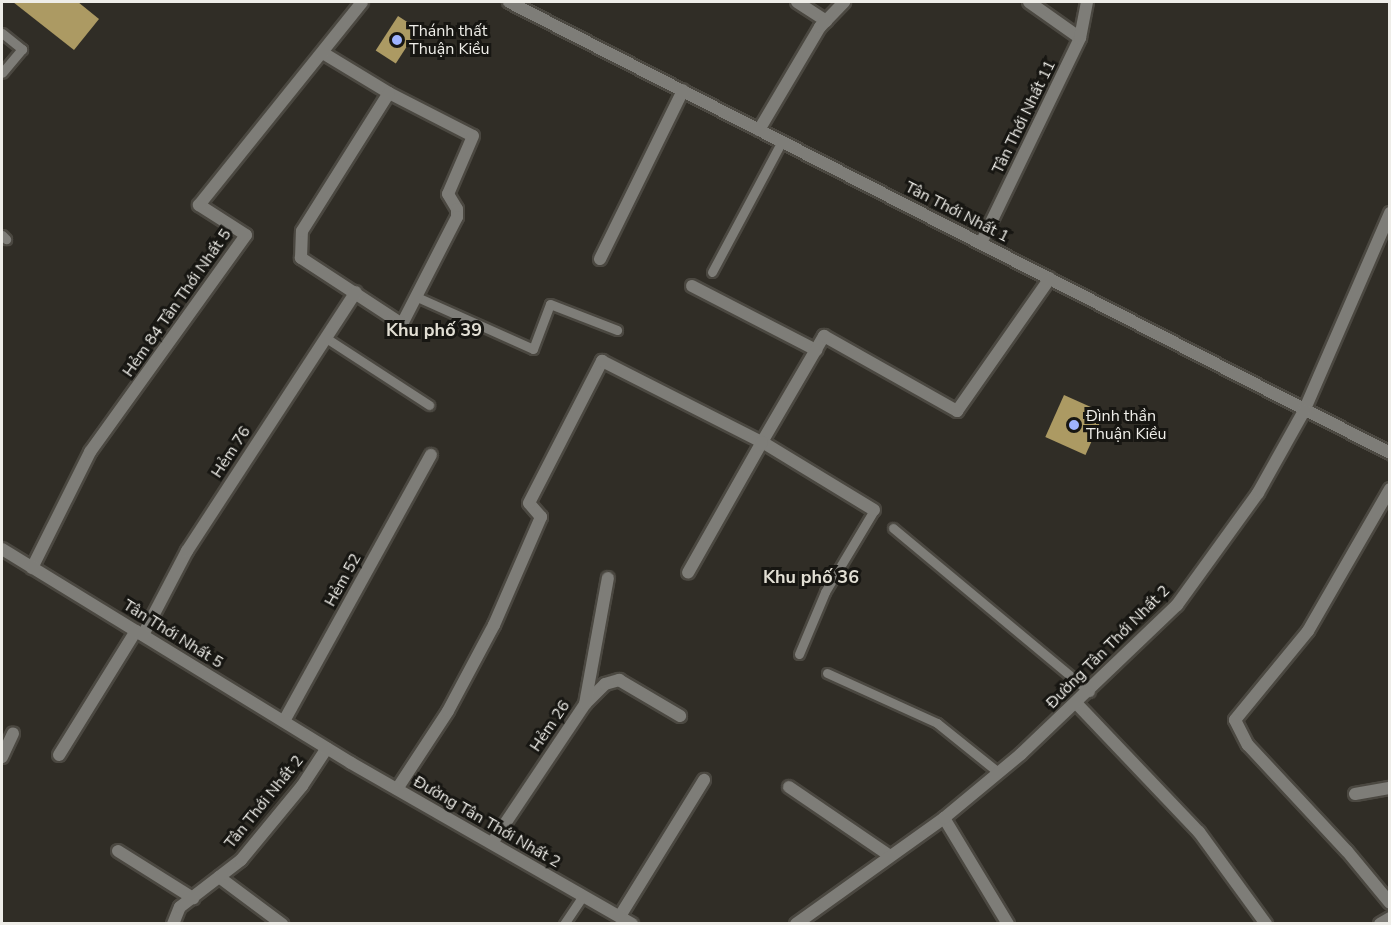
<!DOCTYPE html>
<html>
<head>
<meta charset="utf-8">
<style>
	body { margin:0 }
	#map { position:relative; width:1391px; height:925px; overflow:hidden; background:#302d26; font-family:"Nunito Sans",sans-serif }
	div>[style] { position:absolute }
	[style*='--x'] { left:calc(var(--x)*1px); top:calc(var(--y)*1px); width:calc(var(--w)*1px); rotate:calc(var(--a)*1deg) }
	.building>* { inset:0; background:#ac9a63; transform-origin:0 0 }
	.roads { filter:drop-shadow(2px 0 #4b4841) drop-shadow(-2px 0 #4b4841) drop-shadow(0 2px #4b4841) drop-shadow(0 -2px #4b4841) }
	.service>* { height:9px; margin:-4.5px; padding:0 4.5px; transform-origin:4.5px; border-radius:4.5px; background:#7e7d78 }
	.minor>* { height:12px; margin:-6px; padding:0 6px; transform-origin:6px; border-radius:6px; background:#7e7d78 }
	.tertiary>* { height:12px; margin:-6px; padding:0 6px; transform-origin:6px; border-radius:6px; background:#7e7d78 }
	.dots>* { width:16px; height:16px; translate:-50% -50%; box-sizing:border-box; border:3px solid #171612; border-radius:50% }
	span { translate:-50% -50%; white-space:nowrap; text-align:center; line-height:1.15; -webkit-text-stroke:6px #171612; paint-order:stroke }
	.poi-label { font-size:16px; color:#eeede8 }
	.left { translate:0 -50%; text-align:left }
	.street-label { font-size:16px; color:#eeede8 }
	.neighbourhood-label { font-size:18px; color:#e2dfd4; font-weight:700 }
	.frame { position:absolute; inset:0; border:3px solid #eeede8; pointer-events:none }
</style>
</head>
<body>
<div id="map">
	<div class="building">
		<div style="clip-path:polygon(13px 2px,78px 2px,99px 19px,74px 50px)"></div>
		<div style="left:398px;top:16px;width:24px;height:41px;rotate:33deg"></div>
		<div style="left:1064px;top:395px;width:44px;height:46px;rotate:24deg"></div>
	</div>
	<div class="roads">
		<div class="service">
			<div style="--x:2;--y:33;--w:26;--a:39"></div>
			<div style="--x:22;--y:49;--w:31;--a:130"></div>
			<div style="--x:2;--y:235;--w:6;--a:45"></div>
			<div style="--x:712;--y:272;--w:149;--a:-61.9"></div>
			<div style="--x:417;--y:297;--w:127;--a:24.1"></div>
			<div style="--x:533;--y:349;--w:48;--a:-69.3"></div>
			<div style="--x:550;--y:304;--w:72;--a:21.2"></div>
			<div style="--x:326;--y:338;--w:123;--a:33"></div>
			<div style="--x:893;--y:528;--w:256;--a:39.8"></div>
			<div style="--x:799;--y:654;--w:67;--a:-67.2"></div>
			<div style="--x:825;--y:592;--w:96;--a:-59.1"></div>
			<div style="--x:827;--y:673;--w:121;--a:24.4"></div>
			<div style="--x:937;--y:723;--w:78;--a:38.8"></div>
			<div style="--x:564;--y:924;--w:34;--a:-56"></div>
		</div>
		<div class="minor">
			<div style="--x:797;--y:2;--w:35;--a:33"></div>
			<div style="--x:1029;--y:2;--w:62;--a:35.2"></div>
			<div style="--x:323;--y:53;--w:77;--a:31.2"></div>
			<div style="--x:389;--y:93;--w:94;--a:27.1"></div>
			<div style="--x:473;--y:136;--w:63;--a:113.3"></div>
			<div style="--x:448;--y:194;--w:17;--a:59"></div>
			<div style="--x:457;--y:209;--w:8;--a:90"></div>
			<div style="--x:457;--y:217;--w:120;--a:117.2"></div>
			<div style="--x:402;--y:324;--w:121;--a:-146.8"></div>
			<div style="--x:301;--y:258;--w:27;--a:-88"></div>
			<div style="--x:302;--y:231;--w:163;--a:-57.8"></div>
			<div style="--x:759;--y:130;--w:120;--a:-59.4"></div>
			<div style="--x:820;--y:27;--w:35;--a:-46"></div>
			<div style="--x:981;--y:243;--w:228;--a:-64.2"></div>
			<div style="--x:1080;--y:38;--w:37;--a:-79"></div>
			<div style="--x:600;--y:259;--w:188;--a:-63.8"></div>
			<div style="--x:692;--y:286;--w:140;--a:27.3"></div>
			<div style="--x:1304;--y:411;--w:216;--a:-66.5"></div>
			<div style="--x:1390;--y:489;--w:164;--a:120"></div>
			<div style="--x:1308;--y:631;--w:115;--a:129.4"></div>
			<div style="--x:1235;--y:720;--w:28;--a:63"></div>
			<div style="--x:1248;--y:745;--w:145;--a:47"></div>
			<div style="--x:1347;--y:851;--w:67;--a:50.4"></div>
			<div style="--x:874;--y:510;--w:131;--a:-148.7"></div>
			<div style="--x:762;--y:442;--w:123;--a:-59.7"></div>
			<div style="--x:824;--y:336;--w:153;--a:29.4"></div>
			<div style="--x:957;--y:411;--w:162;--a:-55"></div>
			<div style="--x:32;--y:568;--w:130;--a:-63.4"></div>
			<div style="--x:90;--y:452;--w:267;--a:-54.3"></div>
			<div style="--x:246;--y:235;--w:56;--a:-147.4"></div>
			<div style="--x:199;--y:205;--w:260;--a:-51.2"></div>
			<div style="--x:143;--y:635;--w:95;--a:-62.4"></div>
			<div style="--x:187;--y:551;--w:309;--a:-56.9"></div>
			<div style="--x:586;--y:703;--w:27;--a:-45"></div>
			<div style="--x:605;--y:684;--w:15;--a:-16"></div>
			<div style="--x:619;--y:680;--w:71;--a:30.5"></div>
			<div style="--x:1077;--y:704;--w:177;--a:46.4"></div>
			<div style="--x:1199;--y:832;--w:114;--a:53.9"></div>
			<div style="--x:284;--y:721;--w:304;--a:-61.1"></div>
			<div style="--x:59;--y:755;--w:146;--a:-58.2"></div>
			<div style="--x:2;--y:757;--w:26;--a:-65"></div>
			<div style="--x:789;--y:787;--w:122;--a:34.3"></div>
			<div style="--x:397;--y:789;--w:93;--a:-56.8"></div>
			<div style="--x:448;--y:711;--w:98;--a:-61.9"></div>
			<div style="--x:494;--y:625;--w:118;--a:-66.5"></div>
			<div style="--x:541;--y:517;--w:18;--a:-131"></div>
			<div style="--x:529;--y:503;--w:160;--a:-62.8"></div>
			<div style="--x:602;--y:361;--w:179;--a:26.9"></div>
			<div style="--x:762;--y:442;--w:150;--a:119.5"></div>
			<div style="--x:1355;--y:794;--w:36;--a:-10"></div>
			<div style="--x:492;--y:843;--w:167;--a:-56.2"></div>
			<div style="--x:585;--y:704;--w:128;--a:-79.7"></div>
			<div style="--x:118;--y:851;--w:89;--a:32.1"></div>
			<div style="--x:219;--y:877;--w:79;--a:36.7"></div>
			<div style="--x:620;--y:916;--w:160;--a:-58.3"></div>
			<div style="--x:173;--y:924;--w:18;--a:-68"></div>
			<div style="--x:180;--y:907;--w:77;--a:-37.6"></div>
			<div style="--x:241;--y:860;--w:96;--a:-50.5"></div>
			<div style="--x:302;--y:786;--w:45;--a:-56.7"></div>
			<div style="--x:1380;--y:924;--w:12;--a:-31"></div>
		</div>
		<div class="tertiary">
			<div style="--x:509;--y:2;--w:990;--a:27.11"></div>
			<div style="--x:2;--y:549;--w:409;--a:31.5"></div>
			<div style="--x:351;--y:763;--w:324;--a:29.8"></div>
			<div style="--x:944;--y:818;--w:124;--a:58.9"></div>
			<div style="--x:796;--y:924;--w:182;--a:-35.6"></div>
			<div style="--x:944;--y:818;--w:100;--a:-39.7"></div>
			<div style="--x:1021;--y:754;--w:216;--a:-43.7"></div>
			<div style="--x:1177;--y:605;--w:138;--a:-54.1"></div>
			<div style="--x:1258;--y:493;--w:94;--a:-60.7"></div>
		</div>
	</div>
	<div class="dots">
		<div style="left:397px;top:40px;background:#9fb3fd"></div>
		<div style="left:1074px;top:425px;background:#9fb3fd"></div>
	</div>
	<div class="poi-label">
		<span class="left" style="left:409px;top:40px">Thánh thất<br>Thuận Kiều</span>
		<span class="left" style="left:1086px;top:425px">Đình thần<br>Thuận Kiều</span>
	</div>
	<div class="street-label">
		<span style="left:1024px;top:117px;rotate:-64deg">Tân Thới Nhất 11</span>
		<span style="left:957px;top:212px;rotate:27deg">Tân Thới Nhất 1</span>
		<span style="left:177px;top:303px;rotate:-55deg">Hẻm 84 Tân Thới Nhất 5</span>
		<span style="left:231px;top:452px;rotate:-57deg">Hẻm 76</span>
		<span style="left:343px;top:580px;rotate:-61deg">Hẻm 52</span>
		<span style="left:173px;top:634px;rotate:32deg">Tân Thới Nhất 5</span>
		<span style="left:1108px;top:647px;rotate:-45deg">Đường Tân Thới Nhất 2</span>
		<span style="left:550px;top:726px;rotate:-56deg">Hẻm 26</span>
		<span style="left:264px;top:802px;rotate:-51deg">Tân Thới Nhất 2</span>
		<span style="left:487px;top:822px;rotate:30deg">Đường Tân Thới Nhất 2</span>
	</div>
	<div class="neighbourhood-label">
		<span style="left:434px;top:330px">Khu phố 39</span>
		<span style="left:811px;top:577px">Khu phố 36</span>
	</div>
	<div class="frame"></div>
</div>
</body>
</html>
